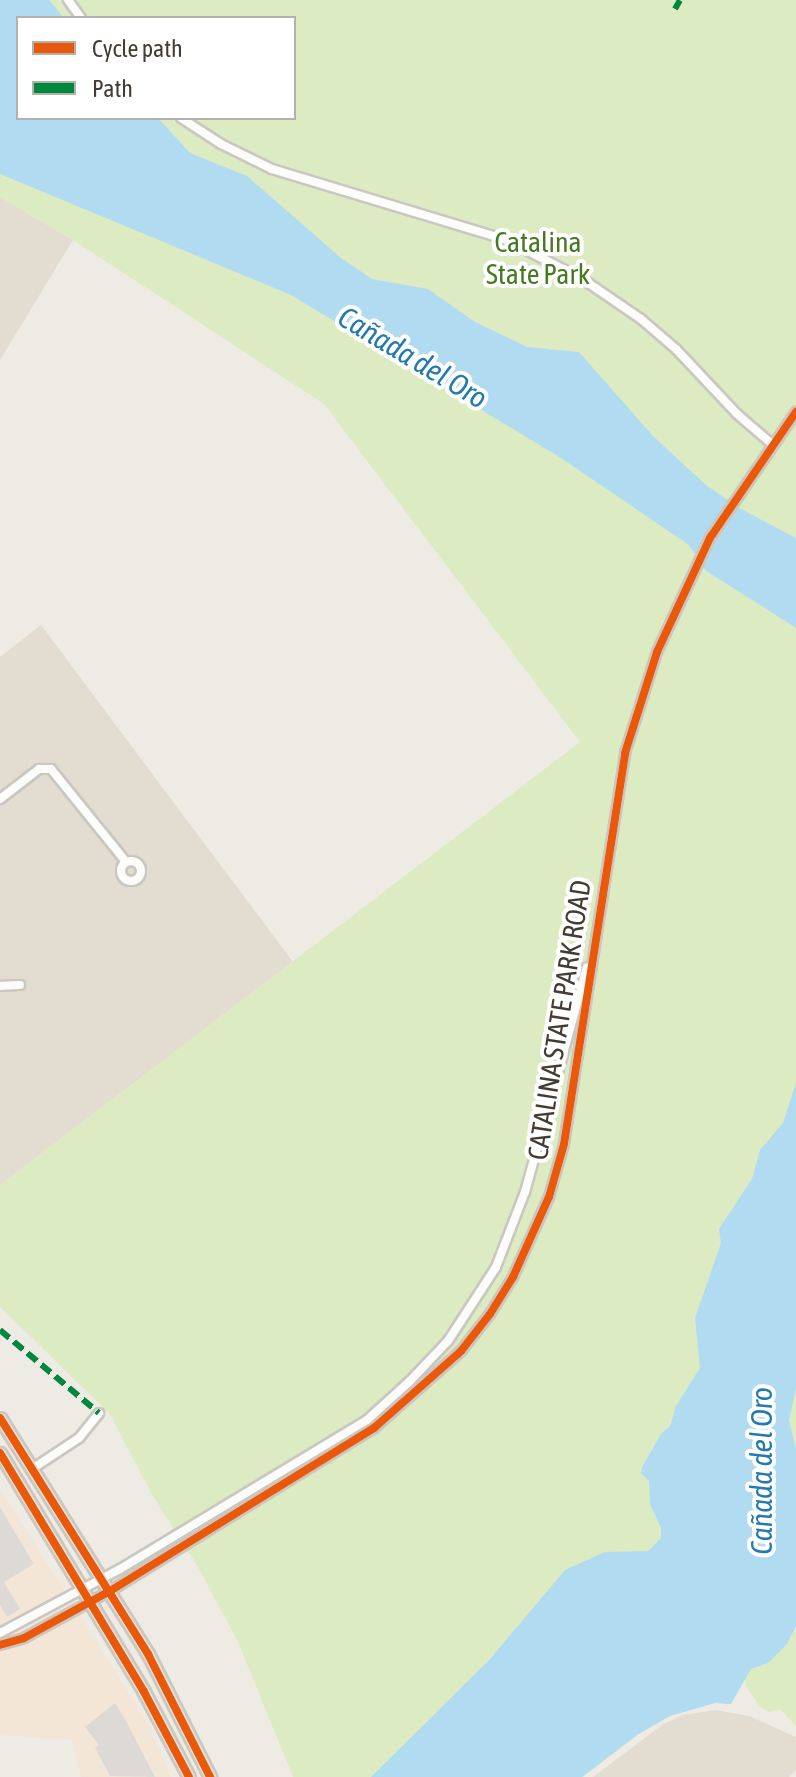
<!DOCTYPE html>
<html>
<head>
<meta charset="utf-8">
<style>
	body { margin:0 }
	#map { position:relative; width:796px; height:1777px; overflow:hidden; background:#eeebe5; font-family:"Asap Condensed",sans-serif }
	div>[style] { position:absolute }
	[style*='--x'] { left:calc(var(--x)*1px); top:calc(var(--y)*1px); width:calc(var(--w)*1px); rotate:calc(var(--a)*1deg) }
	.residential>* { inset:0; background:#e3ddd1 }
	.commercial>* { inset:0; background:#f3e6d6 }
	.green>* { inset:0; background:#ddebc2 }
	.parking>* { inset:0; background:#dddad5 }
	.water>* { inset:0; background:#b0dbf1 }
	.roads { filter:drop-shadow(2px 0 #cac7c1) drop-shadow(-2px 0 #cac7c1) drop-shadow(0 2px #cac7c1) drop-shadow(0 -2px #cac7c1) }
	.minor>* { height:8px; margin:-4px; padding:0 4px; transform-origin:4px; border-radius:4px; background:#fcfcfb }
	.minor>.ring { margin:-4px; padding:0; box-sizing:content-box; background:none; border:8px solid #fcfcfb; border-radius:50% }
	.highway>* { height:11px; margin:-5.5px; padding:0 5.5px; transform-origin:5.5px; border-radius:5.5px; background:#ebe3d7 }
	.quiet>* { height:6px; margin-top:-3px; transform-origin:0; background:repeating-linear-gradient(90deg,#00873e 0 12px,transparent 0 18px) }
	.cycleway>* { height:8px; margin:-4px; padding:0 4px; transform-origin:4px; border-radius:4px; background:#e8590c }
	span { translate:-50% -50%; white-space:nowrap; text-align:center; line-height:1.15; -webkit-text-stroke:8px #fff; paint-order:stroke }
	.park-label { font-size:28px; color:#477921 }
	.street-label { font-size:28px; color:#443c32 }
	.water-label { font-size:30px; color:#227aaf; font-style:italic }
	.legend { position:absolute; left:16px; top:16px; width:280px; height:104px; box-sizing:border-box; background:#fff; border:2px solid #b4b1ad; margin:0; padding:10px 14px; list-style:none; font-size:24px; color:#443c32 }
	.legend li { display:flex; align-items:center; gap:16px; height:40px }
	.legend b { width:40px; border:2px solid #b4b1ad }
</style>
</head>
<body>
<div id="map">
	<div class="residential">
		<div style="clip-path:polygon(0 197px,73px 240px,0 360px)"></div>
		<div style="clip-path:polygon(41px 625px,293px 962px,0 1185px,0 657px)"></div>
		<div style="clip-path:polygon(716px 1710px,749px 1716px,796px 1737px,796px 1770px,789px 1777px,593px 1777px,662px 1725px,683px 1715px)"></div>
	</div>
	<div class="commercial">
		<div style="clip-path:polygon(0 1488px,149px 1725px,171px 1777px,81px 1777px,72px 1740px,0 1735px)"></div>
	</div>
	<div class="green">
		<div style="clip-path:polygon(evenodd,0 0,796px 0,796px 1614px,583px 1777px,293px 1777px,238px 1642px,198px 1567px,151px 1493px,110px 1414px,0 1307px,0 1185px,580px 742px,324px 404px,73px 240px,0 197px,0 0,18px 18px,294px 18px,294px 118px,18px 118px,18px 18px)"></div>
		<div style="clip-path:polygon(796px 1629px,796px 1726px,781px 1710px,768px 1712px,760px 1707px,746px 1686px,744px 1674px,789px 1630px)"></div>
	</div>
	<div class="parking">
		<div style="clip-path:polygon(0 1507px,34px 1564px,4px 1582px,20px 1609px,7px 1617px,0 1605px)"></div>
		<div style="clip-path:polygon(115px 1703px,126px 1721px,155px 1777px,110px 1776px,95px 1748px,99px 1745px,85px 1727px)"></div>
	</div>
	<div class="water">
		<div style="clip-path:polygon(0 0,49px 0,64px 18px,18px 18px,18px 118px,158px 118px,190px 153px,247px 176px,341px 258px,372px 279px,428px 289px,475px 322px,527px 347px,579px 352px,653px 436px,706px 485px,741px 509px,796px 538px,796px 628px,705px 570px,689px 545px,561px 458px,291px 295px,0 174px)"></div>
		<div style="clip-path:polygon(796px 1083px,796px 1389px,789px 1420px,796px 1449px,796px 1626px,787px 1644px,768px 1663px,751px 1669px,731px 1704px,715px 1703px,670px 1716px,637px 1735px,582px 1777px,371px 1777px,490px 1659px,565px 1570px,605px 1552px,648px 1551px,661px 1538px,661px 1528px,650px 1504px,649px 1481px,641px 1473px,642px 1467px,661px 1434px,670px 1426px,676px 1406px,700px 1368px,695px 1318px,721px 1243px,719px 1229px,752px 1179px,760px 1150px,783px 1123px)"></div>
	</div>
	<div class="roads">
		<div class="minor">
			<div style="--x:68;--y:0;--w:22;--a:54"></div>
			<div style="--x:181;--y:118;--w:48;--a:33"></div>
			<div style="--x:221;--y:144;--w:57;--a:26.1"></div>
			<div style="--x:272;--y:169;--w:245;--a:16.8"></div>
			<div style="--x:507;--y:240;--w:87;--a:27.5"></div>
			<div style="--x:584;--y:280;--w:69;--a:34.4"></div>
			<div style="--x:641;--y:319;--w:46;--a:40.6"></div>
			<div style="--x:676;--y:349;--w:89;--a:46.8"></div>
			<div style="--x:737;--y:414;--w:46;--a:40.6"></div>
			<div style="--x:0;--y:799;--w:49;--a:-37.6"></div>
			<div style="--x:39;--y:769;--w:12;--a:0"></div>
			<div style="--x:51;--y:769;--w:119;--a:51.1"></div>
			<div class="ring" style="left:121px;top:861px;width:12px;height:12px"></div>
			<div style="--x:0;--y:986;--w:20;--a:-3"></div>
			<div style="--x:32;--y:1469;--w:56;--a:-33.4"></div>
			<div style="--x:79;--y:1438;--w:32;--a:-51"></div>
			<div style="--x:0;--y:1633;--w:136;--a:-28.1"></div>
			<div style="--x:120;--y:1569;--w:288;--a:-31.1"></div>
			<div style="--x:367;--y:1420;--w:58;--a:-42.2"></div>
			<div style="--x:410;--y:1381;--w:55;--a:-46.5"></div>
			<div style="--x:448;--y:1341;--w:88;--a:-57"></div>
			<div style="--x:496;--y:1267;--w:80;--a:-68.9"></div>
			<div style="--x:525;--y:1192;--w:233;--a:-74.6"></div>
			<div style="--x:0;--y:1645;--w:25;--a:-16"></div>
			<div style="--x:24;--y:1638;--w:98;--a:-28.7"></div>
			<div style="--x:110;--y:1591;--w:310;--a:-31.7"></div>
			<div style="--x:374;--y:1428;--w:116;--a:-41.5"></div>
			<div style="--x:461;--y:1351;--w:47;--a:-51.9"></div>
			<div style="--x:490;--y:1314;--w:44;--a:-58.1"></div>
			<div style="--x:513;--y:1277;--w:88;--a:-65.8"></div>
			<div style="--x:549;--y:1197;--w:55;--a:-74.2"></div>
			<div style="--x:564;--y:1144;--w:396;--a:-81.1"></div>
			<div style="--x:625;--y:753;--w:106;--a:-72.4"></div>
			<div style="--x:657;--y:652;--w:126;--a:-65.1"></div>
			<div style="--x:710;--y:538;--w:153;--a:-55.7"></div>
		</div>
		<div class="highway">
			<div style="--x:0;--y:1418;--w:279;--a:57.9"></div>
			<div style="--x:148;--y:1654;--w:138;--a:63.2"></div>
			<div style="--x:0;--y:1453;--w:279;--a:58.9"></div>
			<div style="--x:144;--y:1692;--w:96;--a:62.1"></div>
		</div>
	</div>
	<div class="quiet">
		<div style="--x:675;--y:9;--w:10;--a:-61"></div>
		<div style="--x:0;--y:1330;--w:129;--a:40"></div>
	</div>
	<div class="cycleway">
		<div style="--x:0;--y:1418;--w:279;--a:57.9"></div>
		<div style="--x:148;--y:1654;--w:138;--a:63.2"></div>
		<div style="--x:0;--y:1453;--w:279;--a:58.9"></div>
		<div style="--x:144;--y:1692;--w:96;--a:62.1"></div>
		<div style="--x:0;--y:1645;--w:25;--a:-16"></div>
		<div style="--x:24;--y:1638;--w:98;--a:-28.7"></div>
		<div style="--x:110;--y:1591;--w:310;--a:-31.7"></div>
		<div style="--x:374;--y:1428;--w:116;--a:-41.5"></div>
		<div style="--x:461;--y:1351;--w:47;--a:-51.9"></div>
		<div style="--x:490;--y:1314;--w:44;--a:-58.1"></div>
		<div style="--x:513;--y:1277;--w:88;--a:-65.8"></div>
		<div style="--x:549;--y:1197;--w:55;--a:-74.2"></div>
		<div style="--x:564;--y:1144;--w:396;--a:-81.1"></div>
		<div style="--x:625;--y:753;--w:106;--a:-72.4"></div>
		<div style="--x:657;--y:652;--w:126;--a:-65.1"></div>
		<div style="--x:710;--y:538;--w:153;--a:-55.7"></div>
	</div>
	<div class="park-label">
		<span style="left:538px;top:258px">Catalina<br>State Park</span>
	</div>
	<div class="street-label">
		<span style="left:559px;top:1020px;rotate:-81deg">CATALINA STATE PARK ROAD</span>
	</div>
	<div class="water-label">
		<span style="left:413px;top:357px;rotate:31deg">Cañada del Oro</span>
		<span style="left:761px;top:1471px;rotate:-90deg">Cañada del Oro</span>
	</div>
	<ul class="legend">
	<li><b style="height:10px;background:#e8590c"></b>Cycle path</li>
	<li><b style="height:10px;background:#00873e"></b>Path</li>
	</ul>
</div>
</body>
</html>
